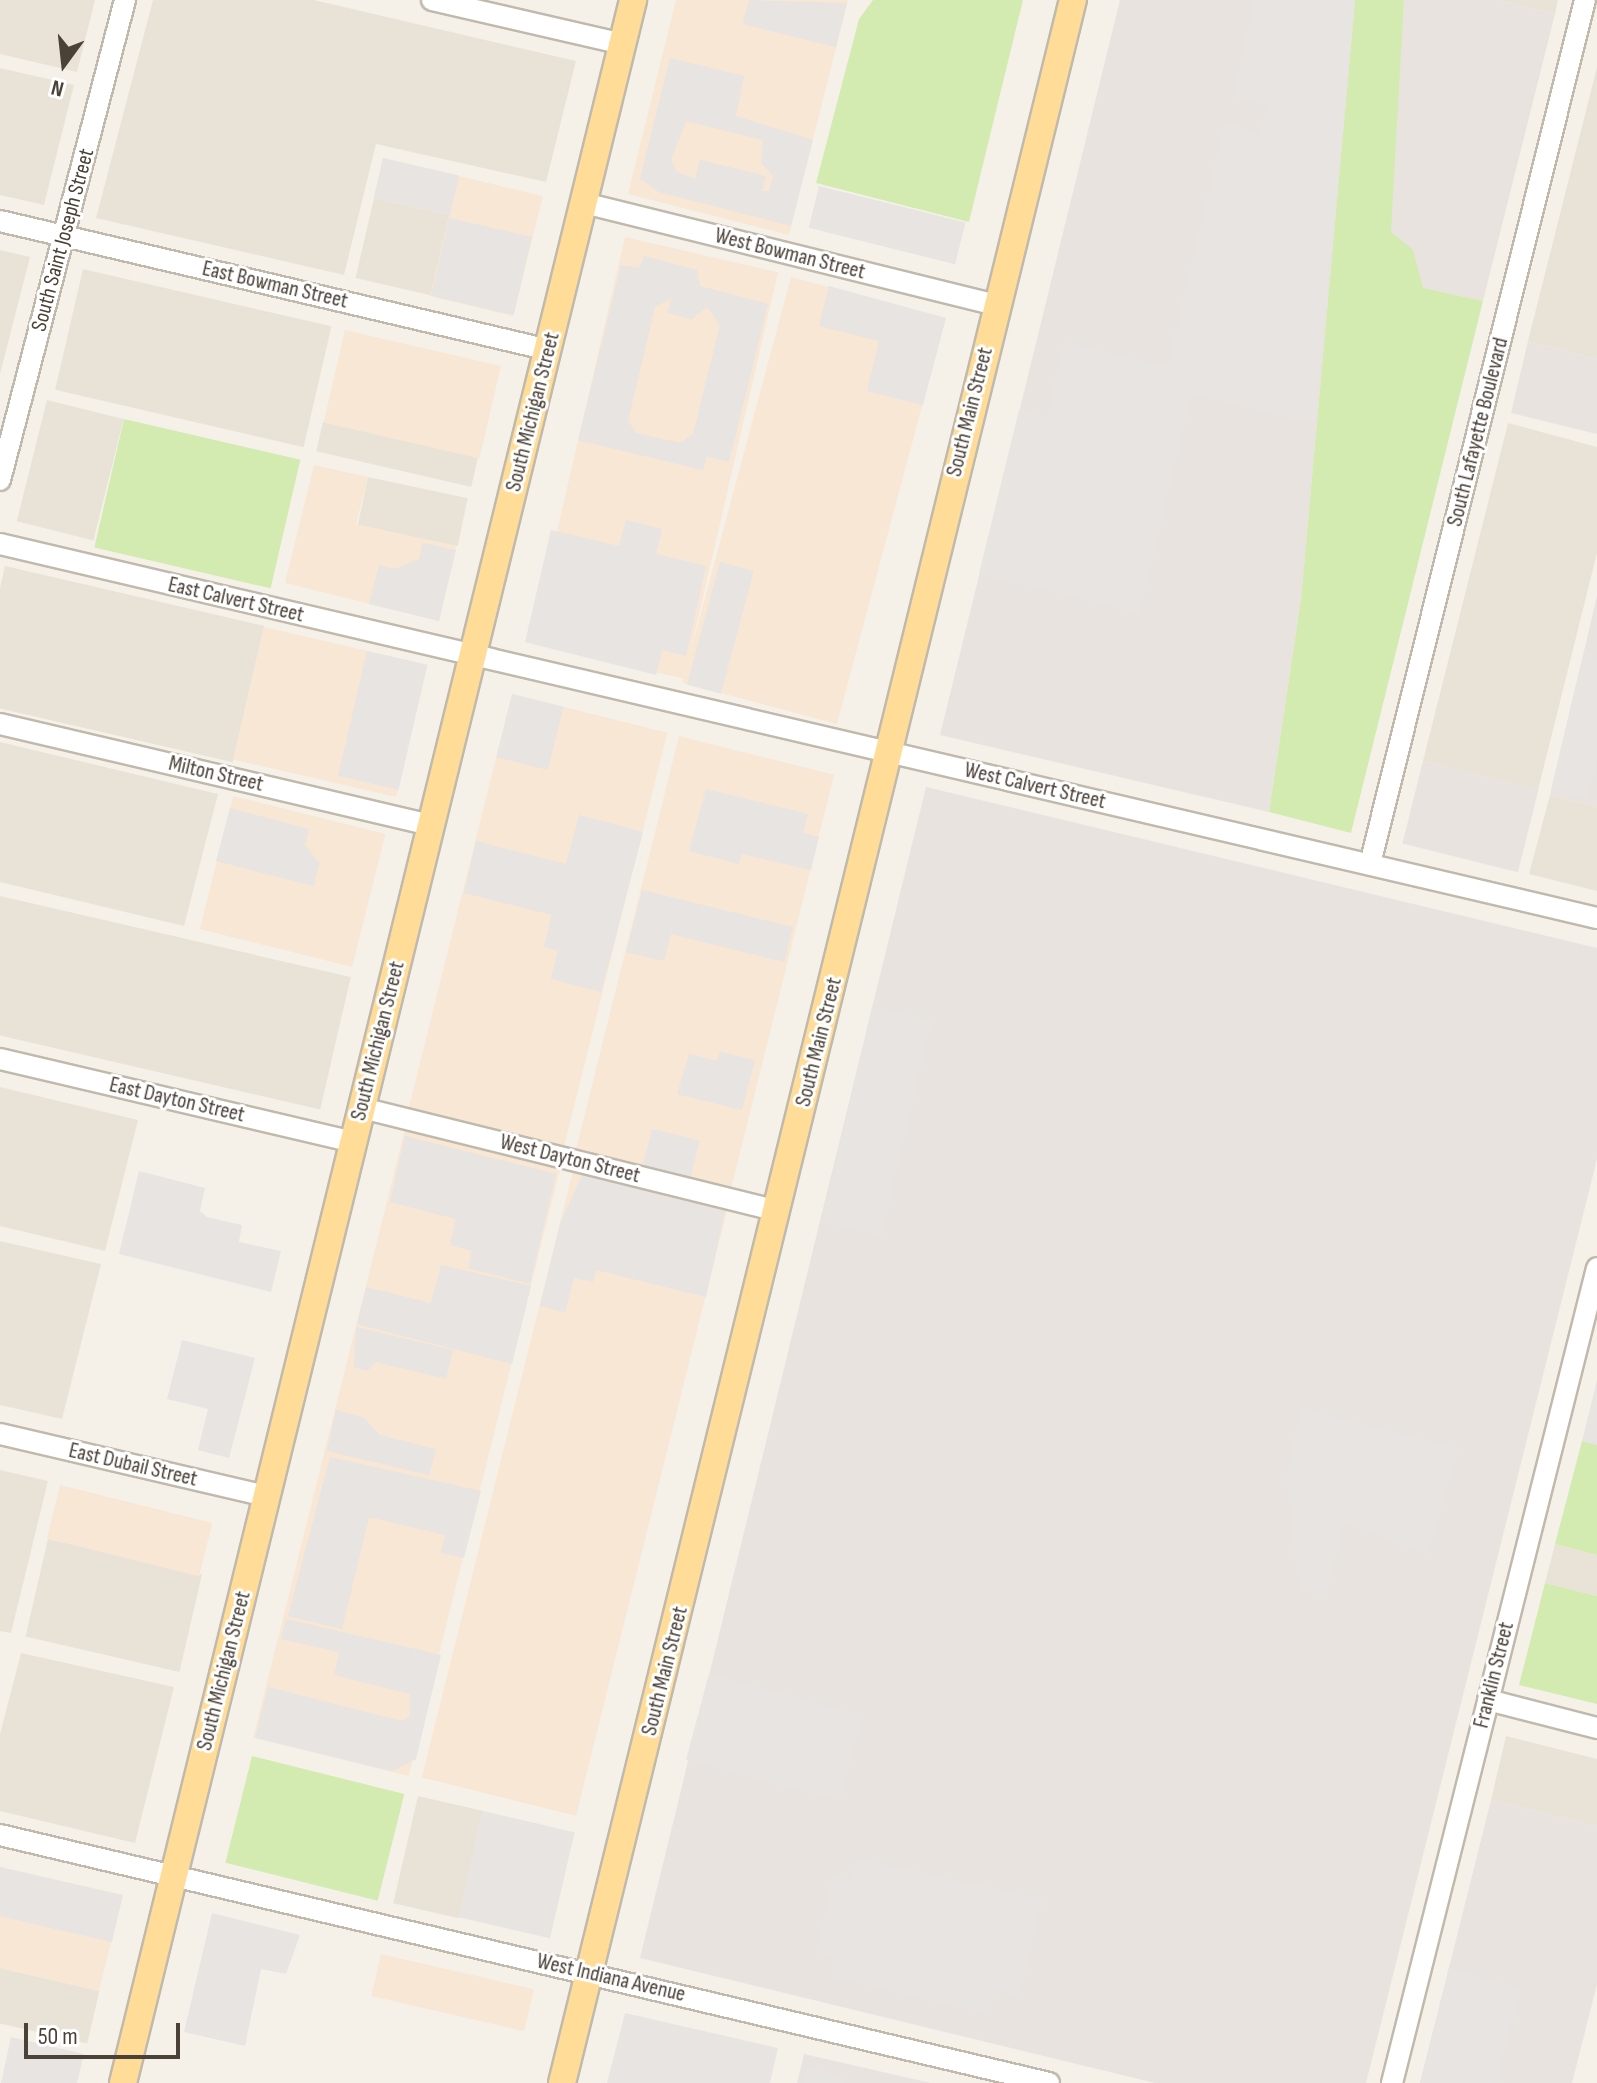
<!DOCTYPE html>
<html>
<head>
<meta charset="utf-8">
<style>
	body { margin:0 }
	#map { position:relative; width:1597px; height:2083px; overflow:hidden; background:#f5f1e9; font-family:"Sofia Sans Condensed",sans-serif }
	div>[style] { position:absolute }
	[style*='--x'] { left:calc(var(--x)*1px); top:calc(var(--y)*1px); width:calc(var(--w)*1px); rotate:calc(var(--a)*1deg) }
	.residential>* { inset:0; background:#e9e3d7; transform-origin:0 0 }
	.commercial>* { inset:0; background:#f7e7d4; transform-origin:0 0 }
	.industrial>* { inset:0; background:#e8e3de; transform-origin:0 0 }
	.green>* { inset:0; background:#d3ebb1; transform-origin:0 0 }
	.parking>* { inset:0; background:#e7e4e1; transform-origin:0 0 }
	.roads { filter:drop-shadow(2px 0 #c1b9ab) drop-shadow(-2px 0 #c1b9ab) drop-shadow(0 2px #c1b9ab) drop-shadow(0 -2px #c1b9ab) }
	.minor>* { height:20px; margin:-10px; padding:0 10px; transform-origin:10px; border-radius:10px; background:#fff }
	.major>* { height:26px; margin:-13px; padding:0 13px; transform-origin:13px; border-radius:13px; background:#fd9 }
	span { translate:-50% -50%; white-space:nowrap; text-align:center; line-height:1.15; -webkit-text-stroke:6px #fff; paint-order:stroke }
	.street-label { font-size:22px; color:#4a4137 }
	.north { position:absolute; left:24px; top:24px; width:80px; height:80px; -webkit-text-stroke:6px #fff; paint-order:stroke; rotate:195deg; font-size:22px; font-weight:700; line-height:32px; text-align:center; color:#4a4137 }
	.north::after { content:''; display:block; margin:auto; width:28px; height:36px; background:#4a4137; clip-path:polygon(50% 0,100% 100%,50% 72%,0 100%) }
	.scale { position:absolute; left:24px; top:2023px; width:156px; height:36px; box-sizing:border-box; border:4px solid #4a4137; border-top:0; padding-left:10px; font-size:24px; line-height:28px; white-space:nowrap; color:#4a4137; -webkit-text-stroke:6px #fff; paint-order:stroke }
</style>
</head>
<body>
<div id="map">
	<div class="residential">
		<div style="clip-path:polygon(0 0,95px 0,77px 72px,0 54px)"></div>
		<div style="clip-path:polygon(153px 0,314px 0,576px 61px,546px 182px,376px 144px,344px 275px,96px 218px)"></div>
		<div style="clip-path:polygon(1497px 0,1558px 0,1555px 14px)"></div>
		<div style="clip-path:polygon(1597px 67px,1597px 359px,1528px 341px)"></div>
		<div style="clip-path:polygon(0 68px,74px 85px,44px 205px,0 195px)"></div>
		<div style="left:374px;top:198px;width:78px;height:82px;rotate:13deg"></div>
		<div style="clip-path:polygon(0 250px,30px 257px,0 374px)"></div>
		<div style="left:83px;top:269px;width:255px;height:124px;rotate:13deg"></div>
		<div style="left:47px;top:400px;width:79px;height:125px;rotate:14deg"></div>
		<div style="left:323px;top:422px;width:159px;height:30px;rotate:13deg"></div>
		<div style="clip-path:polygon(1508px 423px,1597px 447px,1597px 553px,1538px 790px,1423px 761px)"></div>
		<div style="left:368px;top:477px;width:102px;height:49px;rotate:12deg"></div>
		<div style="left:5px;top:566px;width:266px;height:140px;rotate:13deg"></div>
		<div style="clip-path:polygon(0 742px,218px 794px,184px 926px,0 882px)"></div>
		<div style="clip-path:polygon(1550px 795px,1597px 807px,1597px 891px,1529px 874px)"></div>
		<div style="left:0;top:896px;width:360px;height:136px;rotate:13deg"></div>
		<div style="clip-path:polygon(0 1087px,138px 1120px,105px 1251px,0 1226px)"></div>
		<div style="clip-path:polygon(0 1241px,101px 1264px,62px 1419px,0 1405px)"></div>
		<div style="clip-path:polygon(0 1470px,48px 1481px,11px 1633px,0 1631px)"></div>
		<div style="left:48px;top:1539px;width:158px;height:100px;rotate:13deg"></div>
		<div style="clip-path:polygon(1555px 1544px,1597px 1555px,1597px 1596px,1545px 1583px)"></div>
		<div style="clip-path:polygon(21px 1653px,174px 1687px,135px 1843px,0 1811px,0 1734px)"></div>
		<div style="clip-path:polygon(1506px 1736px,1597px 1759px,1597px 1826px,1491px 1800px)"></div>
		<div style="left:418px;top:1796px;width:67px;height:110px;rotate:13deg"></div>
		<div style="left:0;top:1968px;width:102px;height:54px;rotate:13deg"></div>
	</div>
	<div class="commercial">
		<div style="clip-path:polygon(676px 0,848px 0,789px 235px,628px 194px)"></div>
		<div style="clip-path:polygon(383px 158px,543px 196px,513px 316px,430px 296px,449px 215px,374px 198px)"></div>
		<div style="left:625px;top:237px;width:157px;height:417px;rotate:13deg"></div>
		<div style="left:791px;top:277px;width:160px;height:420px;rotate:15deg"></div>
		<div style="left:345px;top:330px;width:160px;height:95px;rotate:13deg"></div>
		<div style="clip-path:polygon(314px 465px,368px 477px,356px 524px,456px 546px,439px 621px,285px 583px)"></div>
		<div style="left:264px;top:627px;width:167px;height:136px;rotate:13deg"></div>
		<div style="left:512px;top:694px;width:160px;height:428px;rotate:14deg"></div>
		<div style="left:679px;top:736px;width:160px;height:428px;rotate:14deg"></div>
		<div style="left:233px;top:796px;width:157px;height:137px;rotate:14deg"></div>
		<div style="left:405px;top:1129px;width:160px;height:627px;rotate:14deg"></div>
		<div style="left:573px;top:1171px;width:159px;height:625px;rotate:14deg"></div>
		<div style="left:60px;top:1485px;width:157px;height:55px;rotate:14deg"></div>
		<div style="clip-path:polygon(0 1867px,123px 1895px,99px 1991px,0 1968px)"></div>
		<div style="left:381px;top:1954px;width:157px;height:43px;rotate:13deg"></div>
	</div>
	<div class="industrial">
		<div style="clip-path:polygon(1120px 0,1355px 0,1301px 599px,1269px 812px,940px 735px)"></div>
		<div style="clip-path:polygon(1394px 0,1497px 0,1555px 14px,1483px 301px,1364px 276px)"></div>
		<div style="clip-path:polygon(1528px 341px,1597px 359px,1597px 434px,1511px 413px)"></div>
		<div style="clip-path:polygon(1597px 596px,1597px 807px,1550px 795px)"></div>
		<div style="left:1423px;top:761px;width:119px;height:85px;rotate:14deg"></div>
		<div style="clip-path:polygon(926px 787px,1597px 948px,1597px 1159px,1366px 2083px,1155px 2083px,640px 1958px)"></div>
		<div style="clip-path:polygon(1491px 1800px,1597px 1826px,1597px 1984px,1572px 2083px,1420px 2083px)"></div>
		<div style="clip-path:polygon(804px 2054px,931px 2083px,797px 2083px)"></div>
	</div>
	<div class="green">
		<div style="clip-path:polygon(873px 0,1023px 0,969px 222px,816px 183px,859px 19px)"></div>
		<div style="clip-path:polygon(1355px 0,1404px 0,1391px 232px,1413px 250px,1423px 288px,1483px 301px,1351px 833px,1269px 812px,1301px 599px)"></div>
		<div style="left:124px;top:419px;width:181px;height:132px;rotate:13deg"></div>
		<div style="clip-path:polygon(1582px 1441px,1597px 1445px,1597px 1555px,1555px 1544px)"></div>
		<div style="clip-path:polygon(1545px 1583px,1597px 1596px,1597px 1704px,1519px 1685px)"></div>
		<div style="left:252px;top:1756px;width:157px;height:110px;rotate:14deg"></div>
	</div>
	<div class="parking">
		<div style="clip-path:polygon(749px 0,847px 3px,836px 47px,743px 24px)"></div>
		<div style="clip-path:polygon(1254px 0,1355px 0,1315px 424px,1192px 394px,1139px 614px,979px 574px,1019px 410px,1047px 416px,1064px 341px,1167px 367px,1225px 122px,1260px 132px,1267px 106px,1233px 97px)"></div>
		<div style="clip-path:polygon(evenodd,670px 58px,744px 76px,736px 116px,813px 140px,791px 226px,659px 192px,640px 179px,670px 58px,686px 121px,763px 140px,761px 163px,773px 176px,769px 191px,762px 191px,766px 176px,700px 160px,695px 179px,677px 172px,671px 160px,686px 121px)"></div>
		<div style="left:383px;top:158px;width:78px;height:41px;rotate:13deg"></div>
		<div style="left:819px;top:186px;width:151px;height:43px;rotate:14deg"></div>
		<div style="left:449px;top:218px;width:85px;height:80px;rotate:13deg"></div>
		<div style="clip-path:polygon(evenodd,644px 256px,697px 270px,700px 286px,768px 304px,729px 462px,707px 456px,703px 470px,578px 440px,621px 265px,639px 268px,644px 256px,672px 298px,667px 313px,692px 319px,707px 307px,720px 325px,693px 434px,680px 443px,636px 433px,628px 421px,655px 307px,672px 298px)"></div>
		<div style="clip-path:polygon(829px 286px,946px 318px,923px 405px,867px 391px,879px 341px,819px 326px)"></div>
		<div style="clip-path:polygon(626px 520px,662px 529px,656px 554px,706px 566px,686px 656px,662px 650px,656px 675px,525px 642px,551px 530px,619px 546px)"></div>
		<div style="clip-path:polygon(423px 543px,456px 550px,439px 621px,369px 604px,379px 565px,395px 569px,419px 559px)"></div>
		<div style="left:720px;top:562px;width:35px;height:127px;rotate:15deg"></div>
		<div style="left:367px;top:651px;width:62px;height:128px;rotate:13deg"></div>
		<div style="clip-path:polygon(1583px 655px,1597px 659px,1597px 761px,1588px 800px,1551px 790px)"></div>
		<div style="left:512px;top:694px;width:53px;height:65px;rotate:14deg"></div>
		<div style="clip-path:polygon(706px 789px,808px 814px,803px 833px,819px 837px,811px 870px,742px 854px,739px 864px,689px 851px)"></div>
		<div style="clip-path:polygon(230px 808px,309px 829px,305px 845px,319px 863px,314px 886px,216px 861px)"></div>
		<div style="clip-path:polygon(579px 815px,643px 832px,601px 992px,551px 979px,558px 950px,544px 947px,552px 915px,464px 893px,476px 841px,566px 864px)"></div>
		<div style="clip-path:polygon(642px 890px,793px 927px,784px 962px,671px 934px,664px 961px,626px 952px)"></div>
		<div style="left:872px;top:1007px;width:61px;height:221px;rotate:13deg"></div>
		<div style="clip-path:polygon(720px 1052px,755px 1060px,742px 1110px,677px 1094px,689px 1054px,717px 1061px)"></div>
		<div style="left:652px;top:1129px;width:49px;height:40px;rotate:14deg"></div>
		<div style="clip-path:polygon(405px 1136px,556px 1174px,530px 1284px,468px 1268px,472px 1251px,450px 1245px,456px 1219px,390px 1202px)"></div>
		<div style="clip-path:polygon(139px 1171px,205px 1188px,200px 1211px,207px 1217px,242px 1225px,239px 1242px,281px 1251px,271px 1292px,119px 1254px)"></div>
		<div style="clip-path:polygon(582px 1175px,725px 1211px,706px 1297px,596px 1270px,593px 1282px,574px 1278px,565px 1312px,540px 1306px,560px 1224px)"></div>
		<div style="clip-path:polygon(441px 1265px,531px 1286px,512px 1364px,357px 1324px,366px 1287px,431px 1303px)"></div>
		<div style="clip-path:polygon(356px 1327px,453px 1350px,446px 1379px,376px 1362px,367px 1371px,354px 1367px)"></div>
		<div style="clip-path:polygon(182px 1340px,255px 1358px,229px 1458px,198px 1450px,208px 1409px,167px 1399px)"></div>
		<div style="clip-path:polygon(1597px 1380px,1597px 1445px,1582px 1441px)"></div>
		<div style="clip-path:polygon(1301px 1408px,1459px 1448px,1428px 1555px,1345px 1522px,1325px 1595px,1299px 1589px,1286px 1476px)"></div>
		<div style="clip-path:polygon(336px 1410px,364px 1418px,380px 1435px,436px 1449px,429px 1475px,327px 1451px)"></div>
		<div style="clip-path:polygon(330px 1457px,481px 1491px,464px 1558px,441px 1553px,445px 1535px,369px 1517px,342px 1629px,288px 1616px)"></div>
		<div style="clip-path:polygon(286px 1619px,441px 1655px,416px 1759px,392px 1771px,255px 1738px,268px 1687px,402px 1721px,410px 1716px,410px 1694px,334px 1675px,339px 1652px,281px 1639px)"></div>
		<div style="left:709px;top:1674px;width:159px;height:89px;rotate:15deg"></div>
		<div style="left:483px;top:1811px;width:94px;height:109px;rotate:13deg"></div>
		<div style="clip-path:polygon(856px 1858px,1043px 1899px,1019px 1996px,995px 1990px,989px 2014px,831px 1977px,833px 1957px,816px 1952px,833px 1876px,852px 1881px)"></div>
		<div style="left:0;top:1867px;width:126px;height:48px;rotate:13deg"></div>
		<div style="clip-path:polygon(212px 1913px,300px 1935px,286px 1974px,261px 1969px,245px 2046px,184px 2032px)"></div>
		<div style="clip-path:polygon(1449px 1968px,1521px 1988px,1497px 2083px,1420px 2083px)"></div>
		<div style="clip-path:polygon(625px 2013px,778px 2048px,770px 2083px,607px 2083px)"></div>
		<div style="clip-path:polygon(11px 2037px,84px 2054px,77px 2083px,1px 2083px)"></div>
		<div style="clip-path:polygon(806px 2068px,846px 2077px,845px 2083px,802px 2083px)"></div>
	</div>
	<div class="roads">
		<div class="minor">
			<div style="--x:432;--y:0;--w:195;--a:13"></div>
			<div style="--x:584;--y:203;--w:424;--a:13.9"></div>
			<div style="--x:0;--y:221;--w:564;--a:13.22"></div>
			<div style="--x:0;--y:480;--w:496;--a:-75.4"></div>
			<div style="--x:0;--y:544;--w:1640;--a:13.18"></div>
			<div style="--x:0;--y:724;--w:443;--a:13.2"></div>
			<div style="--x:1370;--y:864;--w:890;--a:-76.03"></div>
			<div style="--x:0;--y:1059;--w:363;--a:13.2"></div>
			<div style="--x:362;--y:1108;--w:429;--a:13.9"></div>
			<div style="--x:0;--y:1434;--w:273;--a:13.1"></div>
			<div style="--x:1488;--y:1700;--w:113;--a:14.4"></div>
			<div style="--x:0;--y:1835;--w:1078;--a:13.3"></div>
			<div style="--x:1392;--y:2083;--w:840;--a:-75.88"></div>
		</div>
		<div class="major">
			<div style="--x:123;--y:2083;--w:2145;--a:-76.24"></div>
			<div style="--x:562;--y:2083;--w:2145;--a:-76.22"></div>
		</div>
	</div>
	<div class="street-label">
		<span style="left:63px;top:240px;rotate:-75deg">South Saint Joseph Street</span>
		<span style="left:790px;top:254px;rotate:14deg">West Bowman Street</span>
		<span style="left:275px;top:285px;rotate:13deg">East Bowman Street</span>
		<span style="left:533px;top:412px;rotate:-76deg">South Michigan Street</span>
		<span style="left:970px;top:412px;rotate:-76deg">South Main Street</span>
		<span style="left:1478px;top:432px;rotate:-76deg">South Lafayette Boulevard</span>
		<span style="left:236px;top:600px;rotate:13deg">East Calvert Street</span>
		<span style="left:216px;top:774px;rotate:13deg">Milton Street</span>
		<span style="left:1035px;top:786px;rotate:13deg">West Calvert Street</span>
		<span style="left:378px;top:1041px;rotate:-76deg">South Michigan Street</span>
		<span style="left:819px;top:1042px;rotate:-76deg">South Main Street</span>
		<span style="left:177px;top:1100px;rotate:13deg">East Dayton Street</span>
		<span style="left:570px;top:1159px;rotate:14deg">West Dayton Street</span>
		<span style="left:133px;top:1465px;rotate:13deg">East Dubail Street</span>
		<span style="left:224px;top:1671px;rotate:-76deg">South Michigan Street</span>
		<span style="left:665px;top:1671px;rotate:-76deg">South Main Street</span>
		<span style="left:1494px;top:1675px;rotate:-76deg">Franklin Street</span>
		<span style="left:611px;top:1978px;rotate:13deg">West Indiana Avenue</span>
	</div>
	<div class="north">N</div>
	<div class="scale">50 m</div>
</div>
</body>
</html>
